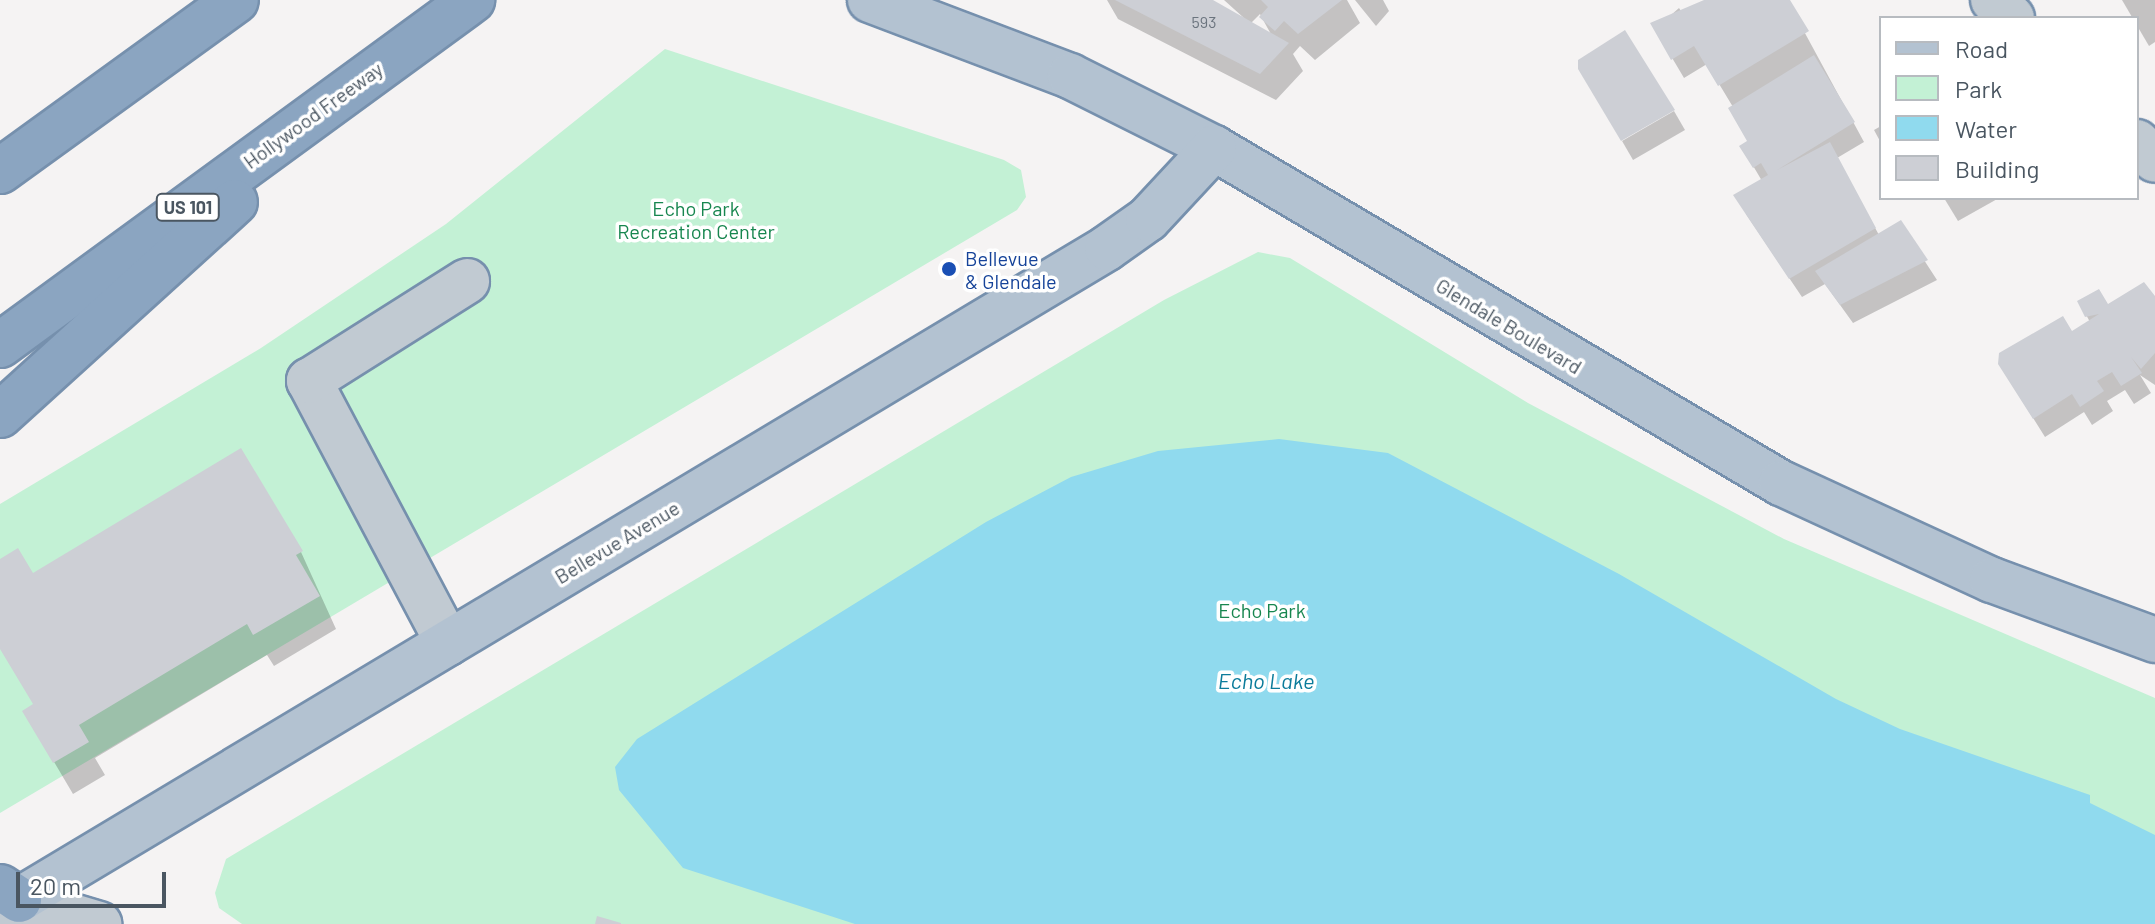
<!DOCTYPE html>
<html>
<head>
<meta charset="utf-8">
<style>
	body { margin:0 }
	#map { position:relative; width:2155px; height:924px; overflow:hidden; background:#f5f3f3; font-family:Barlow,sans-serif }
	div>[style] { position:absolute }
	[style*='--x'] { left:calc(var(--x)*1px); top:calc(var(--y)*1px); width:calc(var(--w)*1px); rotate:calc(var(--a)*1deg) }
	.green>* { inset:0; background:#c3f1d5 }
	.water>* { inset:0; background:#90daee }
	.shadow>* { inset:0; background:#0003; transform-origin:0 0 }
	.building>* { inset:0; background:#cdcfd5 }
	.roads { filter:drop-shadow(2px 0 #7690ad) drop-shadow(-2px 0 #7690ad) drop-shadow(0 2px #7690ad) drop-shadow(0 -2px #7690ad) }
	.minor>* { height:44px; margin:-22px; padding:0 22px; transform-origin:22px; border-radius:22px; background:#c1cad2 }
	.major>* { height:44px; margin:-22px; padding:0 22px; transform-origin:22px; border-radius:22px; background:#b3c2d1 }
	.highway>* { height:44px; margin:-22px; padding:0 22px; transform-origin:22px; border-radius:22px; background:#8ba5c1 }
	.dots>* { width:22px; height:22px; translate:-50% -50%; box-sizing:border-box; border:4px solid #fff; border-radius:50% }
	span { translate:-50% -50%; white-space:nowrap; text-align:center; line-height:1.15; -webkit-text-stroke:7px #fff; paint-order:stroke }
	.number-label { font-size:16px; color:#6b747e }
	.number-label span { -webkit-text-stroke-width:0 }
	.shield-label span { padding:2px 6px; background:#fff; border:2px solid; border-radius:6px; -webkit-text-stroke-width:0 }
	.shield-label { font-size:18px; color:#4a5661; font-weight:700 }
	.street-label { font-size:20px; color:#4a5661 }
	.park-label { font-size:20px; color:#17864f }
	.transit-label { font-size:20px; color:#164399 }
	.left { translate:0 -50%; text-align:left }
	.water-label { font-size:22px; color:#0c7c9b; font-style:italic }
	.legend { position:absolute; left:1879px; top:16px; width:260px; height:184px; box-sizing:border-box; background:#fff; border:2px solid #b7bbc0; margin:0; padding:10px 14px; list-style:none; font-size:24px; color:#4a5661 }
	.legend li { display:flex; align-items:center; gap:16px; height:40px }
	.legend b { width:40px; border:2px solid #b7bbc0 }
	.scale { position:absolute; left:16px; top:872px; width:150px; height:36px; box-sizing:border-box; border:4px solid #4a5661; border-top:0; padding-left:10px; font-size:24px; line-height:28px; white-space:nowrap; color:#4a5661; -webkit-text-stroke:6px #fff; paint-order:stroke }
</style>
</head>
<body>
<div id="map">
	<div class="green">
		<div style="clip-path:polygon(665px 49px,1004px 160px,1021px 170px,1026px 197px,1017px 210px,0 813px,0 504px,261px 348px,446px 224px)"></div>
		<div style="clip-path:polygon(1258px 252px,1290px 258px,1528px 403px,1784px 539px,2155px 698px,2155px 924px,242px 924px,219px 908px,215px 893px,226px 859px,1164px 300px)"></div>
	</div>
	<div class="water">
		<div style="clip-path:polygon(1279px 439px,1388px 453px,1619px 574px,1836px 699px,1900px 729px,2090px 795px,2090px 803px,2155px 835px,2155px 924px,855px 924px,683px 868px,619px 790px,615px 767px,637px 739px,986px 522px,1071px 477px,1158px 451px)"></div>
	</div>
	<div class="shadow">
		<div style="clip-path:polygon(evenodd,1107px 0,1209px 0,1244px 18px,1224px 0,1347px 0,1360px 23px,1315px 60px,1300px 46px,1293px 54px,1303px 71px,1276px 100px,1118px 19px,1107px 0,1260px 14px,1262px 18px,1272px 36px,1250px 24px,1260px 14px)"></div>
		<div style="clip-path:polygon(1383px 0,1389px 11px,1376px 26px,1355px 0)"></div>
		<div style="clip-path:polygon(1708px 0,1787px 0,1864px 142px,1837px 158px,1879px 235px,1900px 223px,1937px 280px,1853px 323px,1825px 284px,1802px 297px,1746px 214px,1762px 181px,1742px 147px,1750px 142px,1733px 107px,1707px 64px,1684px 78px,1655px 29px,1679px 8px,1683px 14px)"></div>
		<div style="clip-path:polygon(2122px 0,2155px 0,2155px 42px,2149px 46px)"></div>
		<div style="left:1674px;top:111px;width:22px;height:60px;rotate:60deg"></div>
		<div style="clip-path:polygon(1881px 126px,1881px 143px,1874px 130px)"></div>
		<div style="clip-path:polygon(1944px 198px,1999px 198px,1958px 221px)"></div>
		<div style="clip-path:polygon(2155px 299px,2155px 385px,2140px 375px,2151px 393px,2134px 404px,2125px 390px,2107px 401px,2113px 411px,2092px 425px,2084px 412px,2045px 437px,2011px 383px,2090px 322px,2079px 302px,2107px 307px)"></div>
		<div style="clip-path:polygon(301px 552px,336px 629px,274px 666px,267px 655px,95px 758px,105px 775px,73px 794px,24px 711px,35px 704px,0 646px,0 564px,32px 575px)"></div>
	</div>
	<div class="building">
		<div style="clip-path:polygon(1115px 0,1213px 0,1289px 43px,1260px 74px)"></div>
		<div style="clip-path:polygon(1261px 0,1342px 0,1298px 34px,1284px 21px,1275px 31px,1259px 17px,1268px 7px)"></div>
		<div style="clip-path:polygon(1704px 0,1790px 0,1809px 31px,1718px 86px,1694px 46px,1671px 60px,1650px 23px)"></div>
		<div style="clip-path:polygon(1625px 30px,1675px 110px,1621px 141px,1578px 69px,1578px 60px)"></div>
		<div style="clip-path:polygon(1814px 55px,1855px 122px,1777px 170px,1830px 142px,1876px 228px,1789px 279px,1733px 195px,1768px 175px,1761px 163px,1753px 168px,1739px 146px,1747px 141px,1728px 108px)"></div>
		<div style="clip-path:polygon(1901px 220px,1928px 260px,1840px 305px,1815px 271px)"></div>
		<div style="clip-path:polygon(2144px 282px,2155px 296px,2155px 353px,2141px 369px,2131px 357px,2142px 373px,2121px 386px,2112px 372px,2097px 381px,2104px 391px,2080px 407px,2072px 394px,2033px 419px,1998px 364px,1999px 353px,2063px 316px,2072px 331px,2099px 314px,2085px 317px,2077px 301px,2099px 289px,2108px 304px)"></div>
		<div style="clip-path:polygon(241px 448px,303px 551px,296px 555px,320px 596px,253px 635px,247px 624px,79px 725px,89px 742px,53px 763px,22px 711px,33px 704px,0 649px,0 559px,18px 548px,33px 573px)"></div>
		<div style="clip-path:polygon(597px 916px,621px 923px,621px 924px,595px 924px)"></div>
	</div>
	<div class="roads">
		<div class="minor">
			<div style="--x:1993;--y:0;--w:26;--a:43"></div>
			<div style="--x:2137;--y:142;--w:25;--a:45"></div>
			<div style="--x:448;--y:643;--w:297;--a:-117.9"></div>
			<div style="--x:309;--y:381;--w:187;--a:-32.3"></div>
			<div style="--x:0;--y:912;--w:22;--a:-32"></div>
			<div style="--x:19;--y:900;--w:84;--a:16.7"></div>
		</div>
		<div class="major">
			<div style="--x:870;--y:0;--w:214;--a:20.8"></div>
			<div style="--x:1070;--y:76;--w:161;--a:26.6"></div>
			<div style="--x:1214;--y:148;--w:659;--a:30.58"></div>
			<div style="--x:1781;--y:483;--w:232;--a:24.7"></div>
			<div style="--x:1992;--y:580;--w:174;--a:20.2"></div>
			<div style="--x:19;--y:900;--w:1268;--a:-30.93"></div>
			<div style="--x:1107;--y:248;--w:50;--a:-35.3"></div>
			<div style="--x:1148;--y:219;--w:97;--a:-47.1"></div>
		</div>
		<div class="highway">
			<div style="--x:0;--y:171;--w:291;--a:-35.9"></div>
			<div style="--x:0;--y:345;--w:585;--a:-36.16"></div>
			<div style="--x:0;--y:415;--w:317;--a:-42.2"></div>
			<div style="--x:0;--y:887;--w:23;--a:34"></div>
		</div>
	</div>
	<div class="dots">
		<div style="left:949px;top:269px;background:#1a4fb4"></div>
	</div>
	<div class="number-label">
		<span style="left:1204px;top:22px">593</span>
	</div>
	<div class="shield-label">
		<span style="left:188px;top:207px">US 101</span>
	</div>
	<div class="street-label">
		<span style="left:313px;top:115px;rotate:-36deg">Hollywood Freeway</span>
		<span style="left:1509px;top:326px;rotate:31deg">Glendale Boulevard</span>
		<span style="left:617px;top:542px;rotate:-31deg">Bellevue Avenue</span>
	</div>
	<div class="park-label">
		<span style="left:696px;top:220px">Echo Park<br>Recreation Center</span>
		<span style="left:1262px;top:610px">Echo Park</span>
	</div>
	<div class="transit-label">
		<span class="left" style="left:965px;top:270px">Bellevue<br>&amp; Glendale</span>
	</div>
	<div class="water-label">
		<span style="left:1266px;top:681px">Echo Lake</span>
	</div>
	<ul class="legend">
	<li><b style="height:10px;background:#b3c2d1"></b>Road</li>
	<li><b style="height:22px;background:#c3f1d5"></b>Park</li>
	<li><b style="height:22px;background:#90daee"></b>Water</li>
	<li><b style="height:22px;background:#cdcfd5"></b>Building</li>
	</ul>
	<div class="scale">20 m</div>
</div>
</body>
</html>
